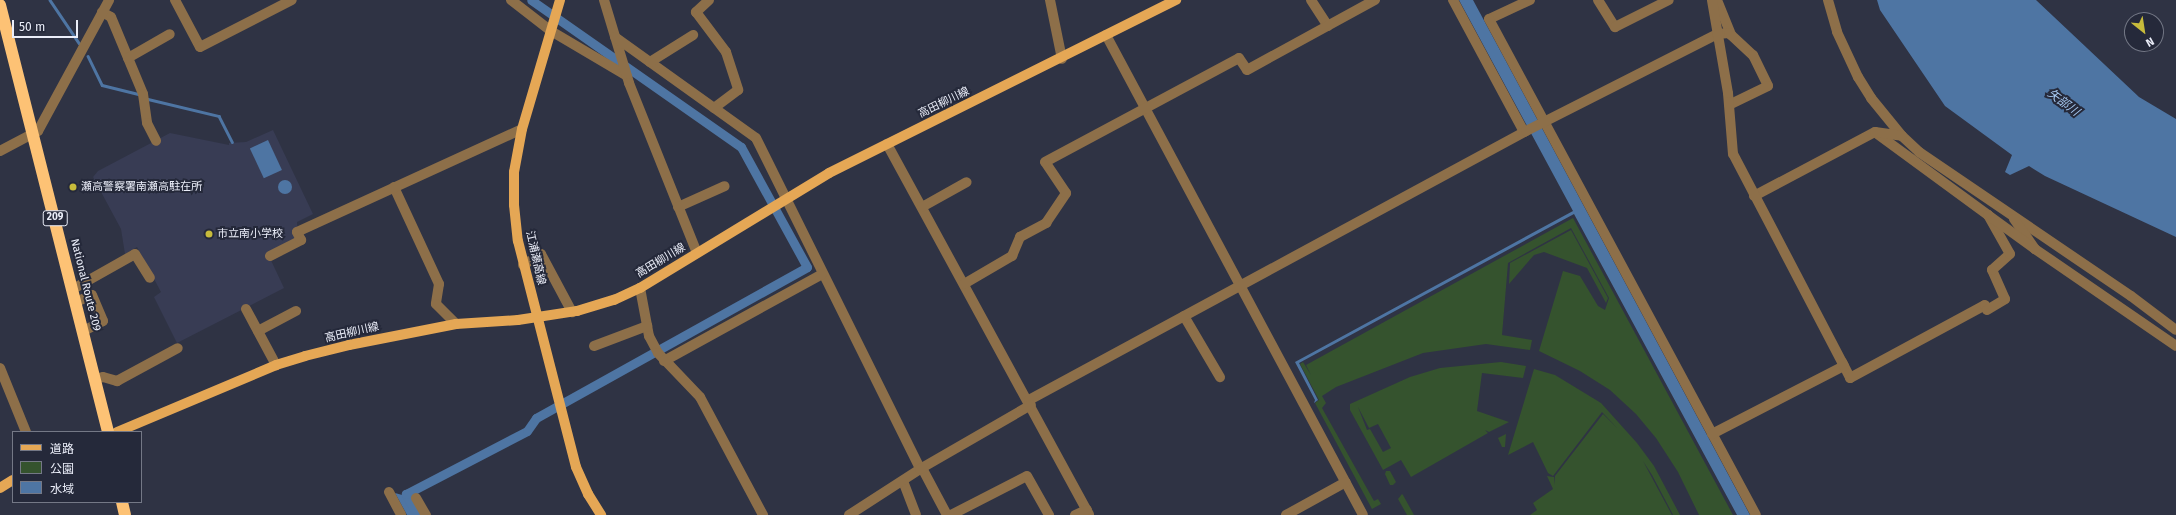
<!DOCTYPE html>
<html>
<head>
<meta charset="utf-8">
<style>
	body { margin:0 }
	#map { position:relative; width:2176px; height:515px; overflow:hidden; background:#2f3344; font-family:"Fira Sans","Noto Sans JP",sans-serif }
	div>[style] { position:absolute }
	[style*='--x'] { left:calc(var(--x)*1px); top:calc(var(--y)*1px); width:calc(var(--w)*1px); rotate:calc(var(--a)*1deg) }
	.built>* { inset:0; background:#383c54 }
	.green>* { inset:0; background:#35532e }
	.water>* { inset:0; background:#4e75a3; transform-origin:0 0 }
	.round { border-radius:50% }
	.stream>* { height:2.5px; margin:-1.25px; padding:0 1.25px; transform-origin:1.25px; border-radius:1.25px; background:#4e75a3 }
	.canal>* { height:9px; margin:-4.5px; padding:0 4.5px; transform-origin:4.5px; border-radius:4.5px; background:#4e75a3 }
	.minor>* { height:10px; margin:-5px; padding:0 5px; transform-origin:5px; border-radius:5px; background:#8d6f49 }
	.major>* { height:10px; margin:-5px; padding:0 5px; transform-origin:5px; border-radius:5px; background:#e5a755 }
	.highway>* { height:12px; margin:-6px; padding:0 6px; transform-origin:6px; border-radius:6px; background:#fdc275 }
	.dots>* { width:11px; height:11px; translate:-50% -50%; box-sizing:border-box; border:2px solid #25293a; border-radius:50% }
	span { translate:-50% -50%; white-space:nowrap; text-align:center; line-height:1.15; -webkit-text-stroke:4px #25293a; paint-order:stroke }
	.shield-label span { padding:1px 3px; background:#25293a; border:1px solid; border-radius:3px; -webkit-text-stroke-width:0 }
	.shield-label { font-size:10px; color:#ebeef9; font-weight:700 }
	.street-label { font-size:11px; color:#ebeef9 }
	.poi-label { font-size:11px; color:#ebeef9 }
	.left { translate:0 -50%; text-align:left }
	.water-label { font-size:12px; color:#a6c8f1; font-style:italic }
	.legend { position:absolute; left:12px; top:431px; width:130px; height:72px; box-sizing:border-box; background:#25293a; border:1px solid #747886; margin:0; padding:5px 7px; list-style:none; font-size:12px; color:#ebeef9 }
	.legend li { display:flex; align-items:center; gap:8px; height:20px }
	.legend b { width:20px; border:1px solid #747886 }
	.north { position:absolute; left:2124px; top:12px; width:40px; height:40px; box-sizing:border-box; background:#25293a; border:1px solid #747886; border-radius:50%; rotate:150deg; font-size:11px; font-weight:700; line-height:16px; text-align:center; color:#ebeef9 }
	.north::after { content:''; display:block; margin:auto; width:14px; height:18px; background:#c7bb3b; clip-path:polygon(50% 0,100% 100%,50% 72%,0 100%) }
	.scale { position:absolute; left:12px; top:20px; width:66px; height:18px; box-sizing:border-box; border:2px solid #ebeef9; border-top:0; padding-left:5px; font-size:12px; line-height:14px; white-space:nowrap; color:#ebeef9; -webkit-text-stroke:3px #25293a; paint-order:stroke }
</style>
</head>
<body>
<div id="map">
	<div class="built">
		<div style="clip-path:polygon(273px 130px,313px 214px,297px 222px,298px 238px,268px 254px,284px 288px,177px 343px,154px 297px,161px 292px,137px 247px,125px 254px,121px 229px,93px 177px,98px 171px,170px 133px,229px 145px,229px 143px,246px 142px)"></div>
	</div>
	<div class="green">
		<div style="clip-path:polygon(1573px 218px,1733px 515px,1699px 515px,1678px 472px,1656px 438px,1636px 414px,1610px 390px,1580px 371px,1539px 351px,1563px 271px,1580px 276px,1598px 306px,1605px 310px,1609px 298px,1571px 228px,1508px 263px,1502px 335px,1532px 340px,1530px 350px,1486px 344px,1423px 353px,1336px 387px,1322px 396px,1326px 403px,1322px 408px,1374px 501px,1378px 499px,1381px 504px,1372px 509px,1315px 403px,1319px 400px,1300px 364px,1303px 362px,1311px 375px,1306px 365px)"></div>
		<div style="clip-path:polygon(1571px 230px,1608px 298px,1606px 303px,1587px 268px,1544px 252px,1534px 255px,1509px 284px,1510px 263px)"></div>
		<div style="clip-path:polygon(evenodd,1501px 362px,1526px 366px,1523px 378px,1482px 373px,1477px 411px,1509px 422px,1489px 432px,1485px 430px,1488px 433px,1411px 477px,1401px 460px,1383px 470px,1350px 410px,1350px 404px,1410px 377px,1440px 368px,1501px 362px,1358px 407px,1369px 428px,1378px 424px,1391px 448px,1383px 452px,1370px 429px,1367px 430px,1358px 407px)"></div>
		<div style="clip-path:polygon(1534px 369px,1555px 375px,1601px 403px,1637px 443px,1654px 466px,1680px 515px,1673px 515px,1671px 511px,1652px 475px,1643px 461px,1672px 515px,1530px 515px,1537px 510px,1533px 503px,1553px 489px,1547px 476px,1554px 477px,1554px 485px,1555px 476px,1603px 414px,1617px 428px,1602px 412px,1553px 476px,1548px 473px,1533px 442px,1508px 455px)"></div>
		<div style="clip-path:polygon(1506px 434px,1505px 447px,1502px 447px,1498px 438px)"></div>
		<div style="clip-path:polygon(1386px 471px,1390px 471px,1396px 482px,1393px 485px,1390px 485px,1385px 474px)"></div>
		<div style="clip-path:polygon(1402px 494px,1403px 495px,1414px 515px,1407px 515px,1398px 499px)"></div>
	</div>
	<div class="water">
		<div style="clip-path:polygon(1459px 0,1473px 0,1750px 515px,1737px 515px,1574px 214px,1299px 363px,1318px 400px,1314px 403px,1315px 400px,1295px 362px,1573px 211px)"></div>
		<div style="clip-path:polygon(1877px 0,2036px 0,2139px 97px,2176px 119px,2176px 237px,2045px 176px,2029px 166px,2010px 175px,2005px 172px,2012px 155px,1945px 106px,1880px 10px)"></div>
		<div style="left:268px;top:140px;width:33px;height:20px;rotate:65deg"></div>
		<div class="round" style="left:278px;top:180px;width:14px;height:14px"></div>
		<div style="clip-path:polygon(395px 493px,413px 498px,422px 515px,407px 515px)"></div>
	</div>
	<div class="stream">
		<div style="--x:50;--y:0;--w:52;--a:56"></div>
		<div style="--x:88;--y:56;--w:32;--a:64"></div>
		<div style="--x:102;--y:85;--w:38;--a:14"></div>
		<div style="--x:148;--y:99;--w:73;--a:13.5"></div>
		<div style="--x:219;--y:116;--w:29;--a:63"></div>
	</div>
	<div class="canal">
		<div style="--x:417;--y:515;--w:24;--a:-118"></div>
		<div style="--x:406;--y:494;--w:136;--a:-27.5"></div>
		<div style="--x:527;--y:431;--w:16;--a:-55"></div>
		<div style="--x:536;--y:418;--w:310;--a:-29.1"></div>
		<div style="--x:807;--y:267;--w:137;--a:-118.8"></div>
		<div style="--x:741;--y:147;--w:256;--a:-145"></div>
	</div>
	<div class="minor">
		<div style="--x:175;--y:0;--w:53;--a:62"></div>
		<div style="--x:200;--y:47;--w:103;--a:-27.1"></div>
		<div style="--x:511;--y:0;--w:51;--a:37.8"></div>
		<div style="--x:551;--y:31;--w:88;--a:30.6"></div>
		<div style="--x:604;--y:0;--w:87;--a:73.2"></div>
		<div style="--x:629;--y:83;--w:183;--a:68.2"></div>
		<div style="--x:709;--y:0;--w:18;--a:137"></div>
		<div style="--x:696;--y:12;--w:50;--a:53.1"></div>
		<div style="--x:726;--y:52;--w:40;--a:72"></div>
		<div style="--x:738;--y:90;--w:30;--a:143"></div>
		<div style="--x:1050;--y:0;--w:60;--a:78.5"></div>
		<div style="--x:1311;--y:0;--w:31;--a:57"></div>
		<div style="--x:1453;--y:0;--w:150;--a:61.7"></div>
		<div style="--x:1530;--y:0;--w:45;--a:155.1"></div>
		<div style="--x:1489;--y:19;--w:563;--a:61.71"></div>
		<div style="--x:1598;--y:0;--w:32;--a:58"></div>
		<div style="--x:1615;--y:27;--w:60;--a:-26.6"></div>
		<div style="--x:1717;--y:0;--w:38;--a:68"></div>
		<div style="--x:1828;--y:0;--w:33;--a:74"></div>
		<div style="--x:1837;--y:32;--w:50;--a:65"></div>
		<div style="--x:1858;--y:77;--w:25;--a:58"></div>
		<div style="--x:1871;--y:98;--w:49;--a:50.8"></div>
		<div style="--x:1902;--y:136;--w:23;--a:43"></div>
		<div style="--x:1919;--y:152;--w:256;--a:34.2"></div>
		<div style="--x:2131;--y:296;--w:56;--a:37.1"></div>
		<div style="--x:102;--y:12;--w:10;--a:29"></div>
		<div style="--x:111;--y:17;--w:83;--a:67.4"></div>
		<div style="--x:143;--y:94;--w:29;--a:82"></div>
		<div style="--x:147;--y:123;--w:20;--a:63"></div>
		<div style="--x:1106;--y:35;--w:544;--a:61.83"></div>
		<div style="--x:615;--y:37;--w:173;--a:35.6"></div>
		<div style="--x:756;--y:138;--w:369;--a:63.6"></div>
		<div style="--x:128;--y:58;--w:48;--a:-29.7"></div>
		<div style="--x:650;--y:62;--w:51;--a:-32.1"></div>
		<div style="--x:1876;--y:133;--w:139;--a:36.2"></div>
		<div style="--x:887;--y:144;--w:422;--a:61.4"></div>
		<div style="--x:0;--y:151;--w:43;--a:-27.8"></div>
		<div style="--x:38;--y:131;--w:149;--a:-61.5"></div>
		<div style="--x:394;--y:187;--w:107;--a:65.1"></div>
		<div style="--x:439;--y:284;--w:20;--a:99"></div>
		<div style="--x:436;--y:304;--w:28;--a:45"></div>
		<div style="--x:1754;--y:196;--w:137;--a:-27.9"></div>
		<div style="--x:1875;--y:132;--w:27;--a:8"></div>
		<div style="--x:678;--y:207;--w:51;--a:-24.1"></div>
		<div style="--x:922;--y:207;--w:51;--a:-29.1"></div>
		<div style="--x:2014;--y:219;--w:37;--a:55"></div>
		<div style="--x:2035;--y:249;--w:171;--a:34.5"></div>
		<div style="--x:270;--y:256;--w:35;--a:-27"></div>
		<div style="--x:301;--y:240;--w:9;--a:-117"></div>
		<div style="--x:297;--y:232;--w:247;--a:-24.6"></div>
		<div style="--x:523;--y:265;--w:21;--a:-31"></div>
		<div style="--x:541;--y:254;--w:66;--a:61.9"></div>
		<div style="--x:964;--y:284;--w:56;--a:-30.3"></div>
		<div style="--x:1012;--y:256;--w:21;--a:-67"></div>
		<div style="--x:1020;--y:237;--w:30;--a:-28"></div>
		<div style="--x:1046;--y:223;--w:36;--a:-56"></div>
		<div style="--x:1066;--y:193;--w:37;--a:-124"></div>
		<div style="--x:1045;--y:162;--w:220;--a:-28.2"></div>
		<div style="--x:1239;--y:58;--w:14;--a:56"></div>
		<div style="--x:1247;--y:70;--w:146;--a:-28.7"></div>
		<div style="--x:640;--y:288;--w:49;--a:79.4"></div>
		<div style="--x:649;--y:336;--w:19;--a:62"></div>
		<div style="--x:658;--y:353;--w:61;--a:46.3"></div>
		<div style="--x:700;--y:397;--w:134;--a:61.9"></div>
		<div style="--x:73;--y:289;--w:71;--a:-29.4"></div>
		<div style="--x:135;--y:254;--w:28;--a:58"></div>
		<div style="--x:76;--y:302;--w:17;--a:-24"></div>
		<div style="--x:92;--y:295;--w:28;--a:67"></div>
		<div style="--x:103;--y:321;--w:22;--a:153"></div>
		<div style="--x:246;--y:309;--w:64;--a:61.8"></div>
		<div style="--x:1184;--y:316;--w:71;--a:59.5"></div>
		<div style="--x:258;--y:331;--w:43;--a:-27.8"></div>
		<div style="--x:594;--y:346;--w:57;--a:-20.7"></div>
		<div style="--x:664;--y:361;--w:180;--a:-28.8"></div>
		<div style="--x:1842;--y:362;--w:18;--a:63"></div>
		<div style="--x:1850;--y:378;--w:153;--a:-28.4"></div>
		<div style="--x:1985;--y:305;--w:5;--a:68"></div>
		<div style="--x:1987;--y:310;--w:21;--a:-31"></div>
		<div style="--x:2005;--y:299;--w:32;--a:-114"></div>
		<div style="--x:1992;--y:270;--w:24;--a:-42"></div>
		<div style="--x:2010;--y:254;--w:45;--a:-119.4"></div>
		<div style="--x:1988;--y:215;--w:58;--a:35.9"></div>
		<div style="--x:0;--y:368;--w:69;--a:67.9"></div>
		<div style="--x:95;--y:379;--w:8;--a:-14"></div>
		<div style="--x:103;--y:377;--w:15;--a:16"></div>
		<div style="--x:117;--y:381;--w:69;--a:-28.4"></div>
		<div style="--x:1029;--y:400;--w:565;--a:-28.42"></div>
		<div style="--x:1526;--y:131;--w:214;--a:-26.9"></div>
		<div style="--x:1717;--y:34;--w:12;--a:-5"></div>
		<div style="--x:1729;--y:33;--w:33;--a:43"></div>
		<div style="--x:1753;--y:55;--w:34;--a:64"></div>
		<div style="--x:1768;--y:86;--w:43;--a:154"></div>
		<div style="--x:1712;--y:434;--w:148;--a:-27.3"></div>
		<div style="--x:1844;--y:366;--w:239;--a:-117.6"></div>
		<div style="--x:1733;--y:154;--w:61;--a:-94.7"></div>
		<div style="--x:1728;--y:93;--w:94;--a:-99.8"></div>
		<div style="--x:922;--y:468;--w:53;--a:62"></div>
		<div style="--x:903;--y:481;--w:36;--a:69"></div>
		<div style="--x:389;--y:492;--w:26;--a:62"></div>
		<div style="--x:416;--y:498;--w:20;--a:60"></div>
		<div style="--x:849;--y:515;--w:85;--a:-32.9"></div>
		<div style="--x:920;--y:469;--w:128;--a:-30"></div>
		<div style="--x:951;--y:515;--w:85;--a:-27.2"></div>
		<div style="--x:1027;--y:476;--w:45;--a:60.6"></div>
		<div style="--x:1075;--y:515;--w:13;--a:-23"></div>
		<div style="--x:1286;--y:515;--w:68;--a:-28.8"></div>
	</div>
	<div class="major">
		<div style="--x:560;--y:0;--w:134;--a:106.4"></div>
		<div style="--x:522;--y:129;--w:44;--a:100.5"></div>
		<div style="--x:514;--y:172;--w:33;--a:90"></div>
		<div style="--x:514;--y:205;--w:36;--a:84"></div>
		<div style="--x:518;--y:241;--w:233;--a:75.6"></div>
		<div style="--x:576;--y:467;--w:30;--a:66"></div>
		<div style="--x:588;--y:494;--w:25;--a:58"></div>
		<div style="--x:117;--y:432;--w:173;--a:-22.8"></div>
		<div style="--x:276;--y:365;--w:30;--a:-17"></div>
		<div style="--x:305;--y:356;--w:45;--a:-14"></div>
		<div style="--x:349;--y:345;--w:109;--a:-11.1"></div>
		<div style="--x:456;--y:324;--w:62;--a:-3.7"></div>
		<div style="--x:518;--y:320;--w:60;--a:-8.7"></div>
		<div style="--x:577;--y:311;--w:39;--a:-17"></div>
		<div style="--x:614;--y:300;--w:29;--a:-25"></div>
		<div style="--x:640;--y:288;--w:221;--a:-31.3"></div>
		<div style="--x:829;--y:173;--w:388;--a:-26.5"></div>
		<div style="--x:0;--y:488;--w:15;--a:-32"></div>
	</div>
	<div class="highway">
		<div style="--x:0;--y:5;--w:440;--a:75.8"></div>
		<div style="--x:122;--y:502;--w:13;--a:77"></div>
	</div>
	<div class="dots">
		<div style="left:73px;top:187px;background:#c7bb3b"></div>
		<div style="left:209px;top:234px;background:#c7bb3b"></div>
	</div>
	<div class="shield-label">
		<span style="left:55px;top:218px">209</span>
	</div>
	<div class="street-label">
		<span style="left:944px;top:103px;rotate:-26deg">高田柳川線</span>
		<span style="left:535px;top:258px;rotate:77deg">江浦瀬高線</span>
		<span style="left:661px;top:261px;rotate:-31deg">高田柳川線</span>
		<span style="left:85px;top:285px;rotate:76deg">National Route 209</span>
		<span style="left:352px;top:333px;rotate:-13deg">高田柳川線</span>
	</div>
	<div class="poi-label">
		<span class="left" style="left:81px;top:187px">瀬高警察署南瀬高駐在所</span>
		<span class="left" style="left:217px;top:234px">市立南小学校</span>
	</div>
	<div class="water-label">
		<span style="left:2063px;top:103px;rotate:37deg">矢部川</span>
	</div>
	<ul class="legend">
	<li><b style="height:5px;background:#e5a755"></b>道路</li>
	<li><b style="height:11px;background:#35532e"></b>公園</li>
	<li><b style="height:11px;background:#4e75a3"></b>水域</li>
	</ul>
	<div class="north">N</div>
	<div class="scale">50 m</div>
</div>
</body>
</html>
